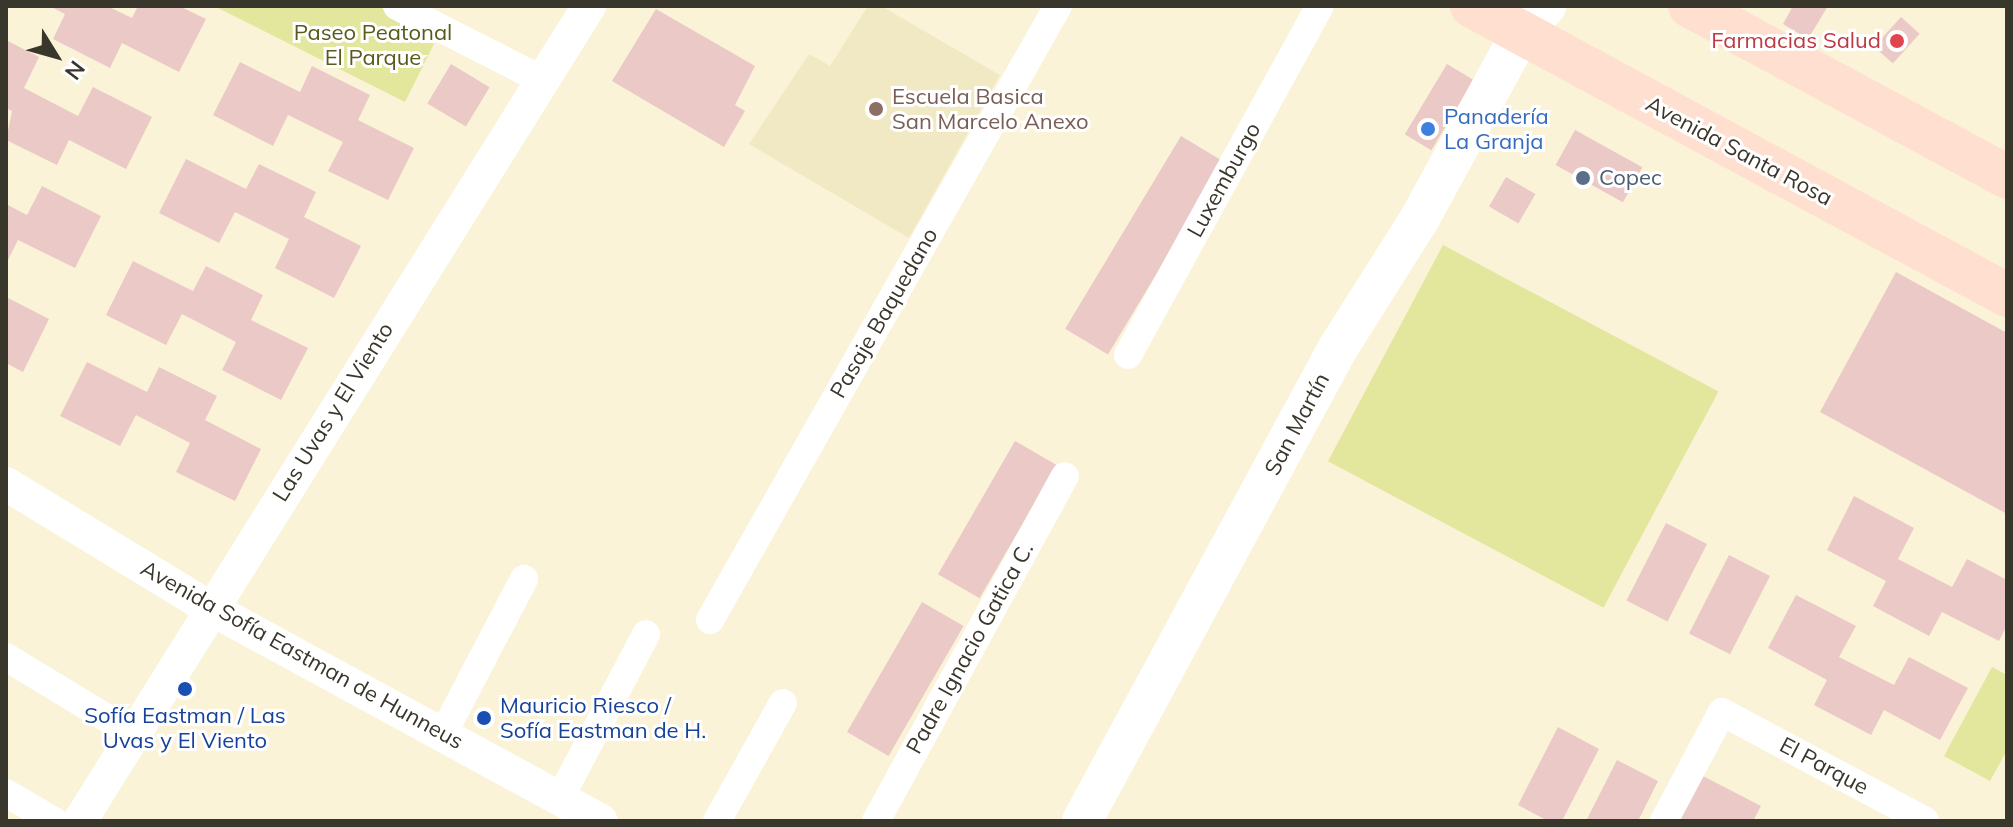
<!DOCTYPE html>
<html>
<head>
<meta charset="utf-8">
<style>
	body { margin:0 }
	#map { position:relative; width:2013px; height:827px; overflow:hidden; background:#fbf3d7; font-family:Mulish,sans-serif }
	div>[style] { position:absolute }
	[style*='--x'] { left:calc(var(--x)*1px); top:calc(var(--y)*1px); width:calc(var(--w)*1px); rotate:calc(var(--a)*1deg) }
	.built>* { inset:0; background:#f1e8c4 }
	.green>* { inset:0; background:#e3e69d; transform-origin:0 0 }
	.building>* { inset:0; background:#eac9c6; transform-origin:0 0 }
	.minor>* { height:28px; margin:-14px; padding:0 14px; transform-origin:14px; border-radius:14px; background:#fff }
	.tertiary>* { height:34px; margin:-17px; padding:0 17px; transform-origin:17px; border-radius:17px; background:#fff }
	.secondary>* { height:40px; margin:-20px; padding:0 20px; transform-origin:20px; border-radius:20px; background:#fff }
	.primary>* { height:44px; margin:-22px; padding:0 22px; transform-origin:22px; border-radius:22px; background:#ffe0d0 }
	.dots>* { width:22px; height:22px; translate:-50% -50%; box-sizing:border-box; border:4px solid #fff; border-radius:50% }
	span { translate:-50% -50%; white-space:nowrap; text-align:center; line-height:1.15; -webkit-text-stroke:6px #fff; paint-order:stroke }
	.park-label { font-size:22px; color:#595a1a }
	.health-label { font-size:22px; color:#be3a42 }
	.right { translate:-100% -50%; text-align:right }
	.education-label { font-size:22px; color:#785e54 }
	.left { translate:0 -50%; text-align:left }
	.shop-label { font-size:22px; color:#366cbe }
	.street-label { font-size:22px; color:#39362b }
	.service-label { font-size:22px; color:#4e5e75 }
	.transit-label { font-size:22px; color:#164399 }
	.frame { position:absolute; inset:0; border:8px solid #39362b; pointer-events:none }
	.north { position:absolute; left:16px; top:16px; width:80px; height:80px; -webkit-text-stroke:6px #fff; paint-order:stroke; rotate:127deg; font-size:22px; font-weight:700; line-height:32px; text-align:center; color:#39362b }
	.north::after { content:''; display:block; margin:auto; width:28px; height:36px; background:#39362b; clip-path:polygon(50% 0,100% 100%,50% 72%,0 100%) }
</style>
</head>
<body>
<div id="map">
	<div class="built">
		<div style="clip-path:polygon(868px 6px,881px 6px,1000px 75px,909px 238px,749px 144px,809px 54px,830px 66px)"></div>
	</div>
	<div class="green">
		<div style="clip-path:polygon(214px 6px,378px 6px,438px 36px,405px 102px)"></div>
		<div style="left:1443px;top:245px;width:312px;height:245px;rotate:28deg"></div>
		<div style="clip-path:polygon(1992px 667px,2007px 675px,2007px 750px,1990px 781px,1944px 756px)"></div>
	</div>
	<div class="building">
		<div style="clip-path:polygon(49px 6px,107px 6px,132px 18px,138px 6px,179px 6px,206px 19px,179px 72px,122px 43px,110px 68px,53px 39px,65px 14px)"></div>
		<div style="clip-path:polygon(1793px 6px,1828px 6px,1808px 39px,1783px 24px)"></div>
		<div style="clip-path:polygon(656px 9px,755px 66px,735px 105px,745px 111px,724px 147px,612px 81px)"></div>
		<div style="left:1901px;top:17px;width:25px;height:40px;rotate:42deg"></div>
		<div style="clip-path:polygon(6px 40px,39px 57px,24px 88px,78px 116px,93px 87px,152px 117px,126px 169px,69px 140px,57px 165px,6px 140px,12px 111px,6px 108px)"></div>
		<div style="clip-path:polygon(240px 62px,300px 92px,312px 66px,370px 95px,358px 120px,414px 148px,388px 200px,328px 171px,343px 142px,288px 115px,273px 146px,213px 115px)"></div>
		<div style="left:451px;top:64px;width:45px;height:46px;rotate:31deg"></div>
		<div style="left:1447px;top:64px;width:31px;height:82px;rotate:31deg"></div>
		<div style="left:1575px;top:130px;width:77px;height:40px;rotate:29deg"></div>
		<div style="left:1181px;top:136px;width:50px;height:225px;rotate:31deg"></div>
		<div style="clip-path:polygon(186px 159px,246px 189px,259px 164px,316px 192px,304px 217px,361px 246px,334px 298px,275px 268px,289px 239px,235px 212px,219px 243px,159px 213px)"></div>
		<div style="left:1506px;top:177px;width:34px;height:34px;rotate:30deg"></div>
		<div style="clip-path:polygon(42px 186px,101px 216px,75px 268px,18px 240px,6px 264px,6px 204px,27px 215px)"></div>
		<div style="clip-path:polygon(133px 261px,193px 291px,206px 266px,263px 295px,251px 320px,308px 348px,281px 400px,222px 370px,236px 342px,182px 314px,166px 345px,106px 315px)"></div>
		<div style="clip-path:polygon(1896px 272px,2007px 333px,2007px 514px,1820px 412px)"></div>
		<div style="clip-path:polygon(6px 297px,49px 319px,23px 372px,6px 363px)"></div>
		<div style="clip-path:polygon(87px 362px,147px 392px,159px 367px,217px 396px,205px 420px,261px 449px,235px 501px,176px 472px,190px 443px,136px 415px,120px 446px,60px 416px)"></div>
		<div style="left:1015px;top:441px;width:48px;height:154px;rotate:30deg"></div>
		<div style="clip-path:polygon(1854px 496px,1914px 528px,1898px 559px,1952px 587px,1967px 559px,2007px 580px,2007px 625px,1999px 641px,1942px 612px,1929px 636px,1873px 606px,1886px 581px,1827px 550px)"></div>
		<div style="left:1666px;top:523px;width:46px;height:87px;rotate:27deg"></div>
		<div style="left:1729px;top:555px;width:46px;height:88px;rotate:27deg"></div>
		<div style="clip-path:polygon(1796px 595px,1856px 626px,1839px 657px,1894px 685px,1909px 657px,1968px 688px,1940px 740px,1884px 710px,1871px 735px,1814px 705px,1827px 680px,1768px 648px)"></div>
		<div style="left:922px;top:602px;width:48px;height:150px;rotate:30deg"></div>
		<div style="clip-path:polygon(1558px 727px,1599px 749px,1562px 821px,1548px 821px,1518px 805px)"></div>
		<div style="clip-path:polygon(1617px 760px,1658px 781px,1638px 821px,1586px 821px)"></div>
		<div style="clip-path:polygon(1701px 775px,1761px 806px,1753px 821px,1677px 821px)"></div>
	</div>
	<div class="minor">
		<div style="--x:397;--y:6;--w:163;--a:27"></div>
		<div style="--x:1128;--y:355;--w:398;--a:-61.2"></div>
		<div style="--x:710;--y:620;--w:706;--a:-60.46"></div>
		<div style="--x:6;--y:657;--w:151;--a:31.2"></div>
		<div style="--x:443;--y:734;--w:175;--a:-62.4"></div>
		<div style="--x:6;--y:793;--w:56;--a:30.3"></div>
		<div style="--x:560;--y:798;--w:185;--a:-62.3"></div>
		<div style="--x:717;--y:821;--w:135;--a:-60.8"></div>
		<div style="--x:876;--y:821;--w:393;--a:-61.3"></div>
		<div style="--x:1664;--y:821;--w:123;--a:-62"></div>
		<div style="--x:1722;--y:712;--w:230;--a:28.2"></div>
	</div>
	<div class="tertiary">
		<div style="--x:6;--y:484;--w:239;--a:31.3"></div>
		<div style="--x:210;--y:608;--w:445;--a:28.6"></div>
		<div style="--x:80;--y:821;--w:961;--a:-58.01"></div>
	</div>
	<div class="secondary">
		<div style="--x:1082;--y:821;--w:538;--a:-61.58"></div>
		<div style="--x:1338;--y:348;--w:151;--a:-57.7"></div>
		<div style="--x:1419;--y:220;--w:213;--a:-61.4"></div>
		<div style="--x:1521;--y:33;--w:37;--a:-47"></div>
	</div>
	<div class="primary">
		<div style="--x:1472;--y:6;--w:608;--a:28.38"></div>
		<div style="--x:1690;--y:6;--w:360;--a:28.3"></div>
	</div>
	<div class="dots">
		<div style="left:1897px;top:41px;background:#e0444e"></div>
		<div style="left:876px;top:109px;background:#8d6e63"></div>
		<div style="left:1428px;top:129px;background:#3f7fe0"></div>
		<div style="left:1583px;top:178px;background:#5c6f8a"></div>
		<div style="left:185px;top:689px;background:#1a4fb4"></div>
		<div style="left:484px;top:718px;background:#1a4fb4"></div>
	</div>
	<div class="park-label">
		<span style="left:373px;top:45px">Paseo Peatonal<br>El Parque</span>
	</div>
	<div class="health-label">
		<span class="right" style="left:1881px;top:41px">Farmacias Salud</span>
	</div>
	<div class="education-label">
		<span class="left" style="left:892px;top:109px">Escuela Basica<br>San Marcelo Anexo</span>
	</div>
	<div class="shop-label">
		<span class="left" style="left:1444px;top:129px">Panadería<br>La Granja</span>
	</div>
	<div class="street-label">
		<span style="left:1739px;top:151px;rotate:28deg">Avenida Santa Rosa</span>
		<span style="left:1224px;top:180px;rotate:-61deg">Luxemburgo</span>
		<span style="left:884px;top:313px;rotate:-60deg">Pasaje Baquedano</span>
		<span style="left:333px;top:412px;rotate:-58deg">Las Uvas y El Viento</span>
		<span style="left:1297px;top:424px;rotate:-62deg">San Martín</span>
		<span style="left:970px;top:648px;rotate:-61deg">Padre Ignacio Gatica C.</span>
		<span style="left:302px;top:655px;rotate:29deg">Avenida Sofía Eastman de Hunneus</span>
		<span style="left:1824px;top:766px;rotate:28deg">El Parque</span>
	</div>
	<div class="service-label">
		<span class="left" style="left:1599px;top:178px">Copec</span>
	</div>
	<div class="transit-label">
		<span class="left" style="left:500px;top:718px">Mauricio Riesco /<br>Sofía Eastman de H.</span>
		<span style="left:185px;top:728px">Sofía Eastman / Las<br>Uvas y El Viento</span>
	</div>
	<div class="frame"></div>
	<div class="north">N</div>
</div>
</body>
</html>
